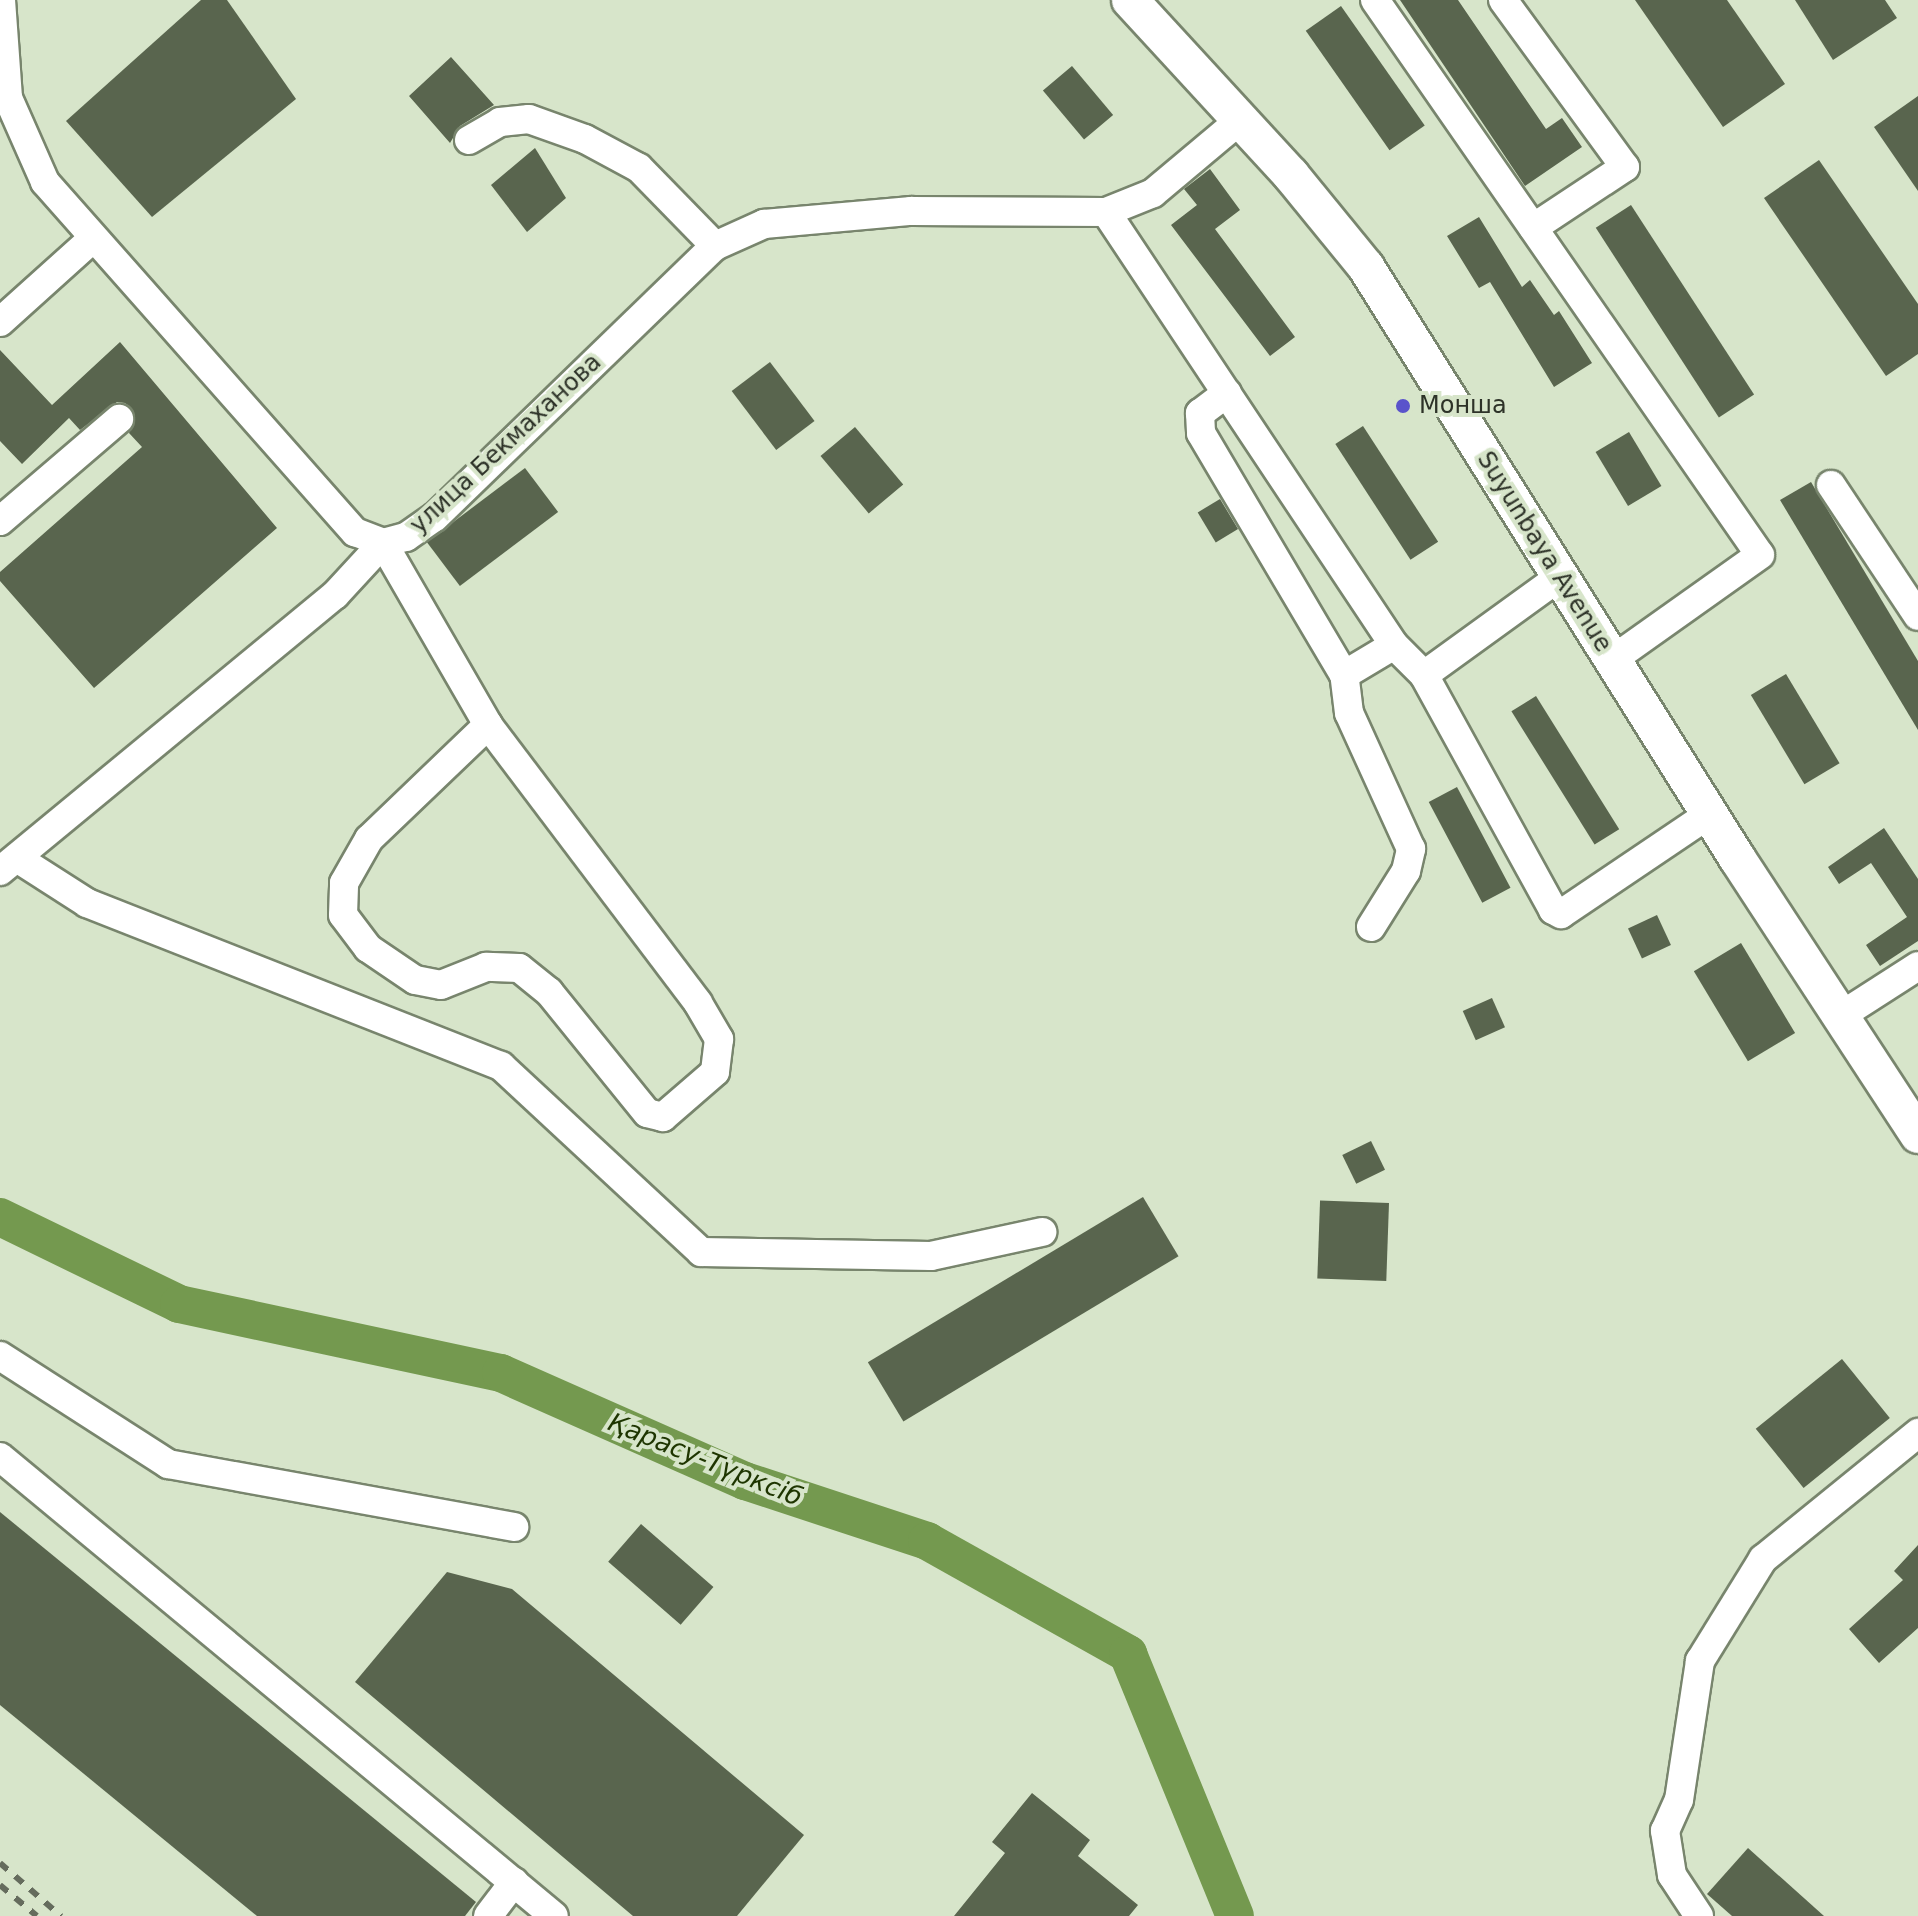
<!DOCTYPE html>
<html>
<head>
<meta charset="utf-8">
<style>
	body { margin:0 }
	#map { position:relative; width:1918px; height:1916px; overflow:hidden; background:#d7e5ca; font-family:"DejaVu Sans",sans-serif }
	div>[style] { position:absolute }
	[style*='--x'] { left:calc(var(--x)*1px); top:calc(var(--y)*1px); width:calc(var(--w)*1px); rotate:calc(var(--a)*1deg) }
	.river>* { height:38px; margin:-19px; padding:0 19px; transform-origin:19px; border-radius:19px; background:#74994f }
	.building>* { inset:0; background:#59654e; transform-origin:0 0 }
	.roads { filter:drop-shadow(2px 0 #78856d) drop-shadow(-2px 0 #78856d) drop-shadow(0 2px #78856d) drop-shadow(0 -2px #78856d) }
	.minor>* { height:28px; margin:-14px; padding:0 14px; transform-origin:14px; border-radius:14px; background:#fff }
	.major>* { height:36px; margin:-18px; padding:0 18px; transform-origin:18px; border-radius:18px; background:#fff }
	.rail>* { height:6px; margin-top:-3px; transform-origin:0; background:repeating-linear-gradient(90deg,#656c5d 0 10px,transparent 0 20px) }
	.dots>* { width:22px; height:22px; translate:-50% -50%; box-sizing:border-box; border:4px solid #d7e5ca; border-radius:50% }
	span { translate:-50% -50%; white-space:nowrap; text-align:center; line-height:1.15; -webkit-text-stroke:8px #d7e5ca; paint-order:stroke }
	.poi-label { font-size:24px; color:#2d3228 }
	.left { translate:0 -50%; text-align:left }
	.street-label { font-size:24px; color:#2d3228 }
	.water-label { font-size:26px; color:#1e3500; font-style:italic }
</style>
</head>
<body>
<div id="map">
	<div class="river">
		<div style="--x:0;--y:1217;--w:199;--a:25.9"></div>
		<div style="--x:179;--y:1304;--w:329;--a:12.1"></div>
		<div style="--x:501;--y:1373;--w:267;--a:23.9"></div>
		<div style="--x:745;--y:1481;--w:192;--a:18.2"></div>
		<div style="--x:927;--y:1541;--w:231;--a:29.3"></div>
		<div style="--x:1128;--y:1654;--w:283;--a:67.8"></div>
	</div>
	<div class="building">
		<div style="clip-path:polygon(201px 0,227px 0,296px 99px,152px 217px,66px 121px)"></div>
		<div style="clip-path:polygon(1400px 0,1458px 0,1546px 129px,1562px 118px,1582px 147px,1525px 186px)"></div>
		<div style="clip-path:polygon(1635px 0,1727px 0,1785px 84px,1723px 127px)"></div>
		<div style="clip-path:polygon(1795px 0,1885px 0,1897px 18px,1833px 60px)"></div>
		<div style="left:1341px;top:6px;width:146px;height:43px;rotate:55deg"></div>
		<div style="clip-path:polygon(451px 57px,494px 105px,460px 126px,450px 143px,409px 96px)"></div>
		<div style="left:1072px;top:66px;width:64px;height:38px;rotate:50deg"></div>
		<div style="clip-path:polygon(1918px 96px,1918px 191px,1874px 127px)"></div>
		<div style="clip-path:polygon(535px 148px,566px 198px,527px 232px,491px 185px)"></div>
		<div style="clip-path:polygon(1819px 160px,1918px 304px,1918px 354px,1886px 376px,1764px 198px)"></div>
		<div style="clip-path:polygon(1210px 169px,1240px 210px,1215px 229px,1295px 337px,1270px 356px,1171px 225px,1197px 205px,1184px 189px)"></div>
		<div style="left:1631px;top:205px;width:226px;height:42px;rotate:57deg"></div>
		<div style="clip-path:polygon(1479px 217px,1522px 287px,1530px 280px,1554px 315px,1559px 311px,1592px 363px,1554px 387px,1490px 282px,1479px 288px,1447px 236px)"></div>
		<div style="clip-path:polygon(120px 342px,277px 528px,94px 688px,0 581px,0 572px,142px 447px,129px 433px,135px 415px,125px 403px,117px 402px,80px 430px,69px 418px,22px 464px,0 441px,0 350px,52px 405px)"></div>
		<div style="left:770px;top:362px;width:74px;height:48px;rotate:53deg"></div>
		<div style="left:1363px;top:426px;width:138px;height:33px;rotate:57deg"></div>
		<div style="left:855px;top:427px;width:75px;height:45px;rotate:50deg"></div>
		<div style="left:1629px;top:432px;width:63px;height:39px;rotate:59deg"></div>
		<div style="left:525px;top:468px;width:55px;height:123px;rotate:53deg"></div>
		<div style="clip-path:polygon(1811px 482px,1918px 661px,1918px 730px,1780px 500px)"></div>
		<div style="left:1220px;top:499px;width:35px;height:26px;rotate:59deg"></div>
		<div style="left:1786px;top:674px;width:104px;height:41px;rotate:59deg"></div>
		<div style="left:1536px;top:696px;width:157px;height:29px;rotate:58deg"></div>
		<div style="left:1457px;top:787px;width:114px;height:32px;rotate:62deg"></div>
		<div style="clip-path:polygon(1884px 828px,1918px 879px,1918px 941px,1880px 966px,1866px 945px,1907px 917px,1871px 863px,1839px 884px,1828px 867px)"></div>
		<div style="left:1657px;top:915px;width:33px;height:32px;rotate:65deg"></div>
		<div style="left:1741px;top:943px;width:105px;height:55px;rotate:59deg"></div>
		<div style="left:1492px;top:998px;width:32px;height:32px;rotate:66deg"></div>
		<div style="left:1371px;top:1141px;width:32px;height:32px;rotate:64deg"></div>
		<div style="left:1143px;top:1197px;width:69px;height:321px;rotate:59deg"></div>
		<div style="left:1389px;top:1203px;width:78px;height:69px;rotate:92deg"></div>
		<div style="left:1842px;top:1359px;width:76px;height:111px;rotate:51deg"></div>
		<div style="clip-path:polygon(0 1512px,476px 1902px,465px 1916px,257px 1916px,0 1705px)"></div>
		<div style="left:641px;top:1524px;width:96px;height:50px;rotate:41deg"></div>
		<div style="clip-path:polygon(1918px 1545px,1918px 1628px,1879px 1663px,1849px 1629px,1903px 1580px,1894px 1571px)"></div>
		<div style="clip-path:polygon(447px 1572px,512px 1589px,804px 1835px,737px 1916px,633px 1916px,355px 1682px)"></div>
		<div style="clip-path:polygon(1032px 1793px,1090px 1840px,1078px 1856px,1138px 1905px,1129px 1916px,954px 1916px,1005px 1853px,992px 1842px)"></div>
		<div style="clip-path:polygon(1748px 1848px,1824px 1916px,1732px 1916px,1707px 1894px)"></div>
	</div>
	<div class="roads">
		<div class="minor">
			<div style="--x:1;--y:0;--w:98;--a:85.9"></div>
			<div style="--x:8;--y:98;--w:92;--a:66.2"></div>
			<div style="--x:45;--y:182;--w:468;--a:48.5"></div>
			<div style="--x:355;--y:532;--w:30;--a:21"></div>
			<div style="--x:383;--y:543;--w:24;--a:-15"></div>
			<div style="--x:406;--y:537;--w:35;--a:-35"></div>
			<div style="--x:435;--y:517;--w:390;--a:-44.1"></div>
			<div style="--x:715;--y:246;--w:54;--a:-24.2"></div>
			<div style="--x:764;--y:224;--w:148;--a:-5.1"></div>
			<div style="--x:911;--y:211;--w:195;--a:0.3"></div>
			<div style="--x:1106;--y:212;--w:51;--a:-22"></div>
			<div style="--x:1153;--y:193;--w:114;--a:-40"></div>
			<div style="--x:1375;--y:0;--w:675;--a:55.25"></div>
			<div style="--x:1760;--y:555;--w:181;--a:144.6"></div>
			<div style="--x:1503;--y:0;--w:207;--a:53.9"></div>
			<div style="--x:1625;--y:167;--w:110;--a:146.5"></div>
			<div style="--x:469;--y:140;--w:36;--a:-30"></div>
			<div style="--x:500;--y:122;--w:29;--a:-6"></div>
			<div style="--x:529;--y:119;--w:59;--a:19.7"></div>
			<div style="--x:585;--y:139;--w:61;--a:28.2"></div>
			<div style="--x:639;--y:168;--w:109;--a:45.7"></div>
			<div style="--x:1106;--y:212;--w:520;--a:56.37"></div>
			<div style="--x:1394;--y:645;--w:42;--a:45"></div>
			<div style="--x:1424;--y:675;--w:165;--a:-35.9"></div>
			<div style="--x:0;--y:322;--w:122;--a:-42"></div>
			<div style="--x:1227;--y:393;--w:34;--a:143"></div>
			<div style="--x:1200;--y:413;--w:20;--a:87"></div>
			<div style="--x:1201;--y:433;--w:281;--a:59.4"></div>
			<div style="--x:1831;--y:485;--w:157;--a:56.4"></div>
			<div style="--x:0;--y:521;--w:157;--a:-40.6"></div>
			<div style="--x:1424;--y:675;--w:268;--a:61.2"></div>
			<div style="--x:1553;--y:910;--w:9;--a:27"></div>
			<div style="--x:1561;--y:914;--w:179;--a:-34"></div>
			<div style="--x:17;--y:858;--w:83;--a:32.7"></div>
			<div style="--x:87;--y:903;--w:445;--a:21.5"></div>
			<div style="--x:501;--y:1066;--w:273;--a:42.9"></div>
			<div style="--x:701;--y:1252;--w:230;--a:1"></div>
			<div style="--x:931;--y:1256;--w:114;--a:-12.2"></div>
			<div style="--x:0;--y:871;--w:434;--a:-39.5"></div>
			<div style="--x:335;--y:595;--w:71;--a:-47.3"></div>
			<div style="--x:383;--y:543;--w:210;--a:60"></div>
			<div style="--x:488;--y:725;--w:348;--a:52.9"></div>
			<div style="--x:698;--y:1003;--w:42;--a:59.7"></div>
			<div style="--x:719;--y:1039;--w:33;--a:97"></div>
			<div style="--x:715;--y:1072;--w:69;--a:139.1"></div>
			<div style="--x:663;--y:1117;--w:16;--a:-166"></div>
			<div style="--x:647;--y:1113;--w:156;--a:-129"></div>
			<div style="--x:549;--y:992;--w:38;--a:-141"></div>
			<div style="--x:519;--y:968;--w:33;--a:-178"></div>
			<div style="--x:486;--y:967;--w:48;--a:158.2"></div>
			<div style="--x:441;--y:985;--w:26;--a:-169"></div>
			<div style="--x:415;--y:980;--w:57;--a:-145.8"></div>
			<div style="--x:368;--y:948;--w:41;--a:-127.1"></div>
			<div style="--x:343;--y:915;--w:32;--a:-88"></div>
			<div style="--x:344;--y:883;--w:51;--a:-60.4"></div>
			<div style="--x:369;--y:839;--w:165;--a:-43.8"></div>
			<div style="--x:1371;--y:927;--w:66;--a:-58"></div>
			<div style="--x:1406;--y:871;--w:23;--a:-77"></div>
			<div style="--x:1411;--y:849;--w:149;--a:-114.5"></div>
			<div style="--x:1349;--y:713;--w:38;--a:-97"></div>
			<div style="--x:1344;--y:675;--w:58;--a:-31"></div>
			<div style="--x:1842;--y:1015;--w:90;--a:-32.8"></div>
			<div style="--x:0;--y:1356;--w:200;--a:32.7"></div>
			<div style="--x:168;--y:1464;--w:352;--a:10.3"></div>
			<div style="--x:0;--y:1457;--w:719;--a:39.64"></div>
			<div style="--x:488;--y:1916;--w:43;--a:-52.6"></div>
			<div style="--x:1699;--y:1916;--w:49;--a:-123.4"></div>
			<div style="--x:1672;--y:1875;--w:45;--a:-99"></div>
			<div style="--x:1665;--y:1831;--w:34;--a:-66"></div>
			<div style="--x:1679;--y:1800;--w:141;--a:-81.4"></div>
			<div style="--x:1700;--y:1661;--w:120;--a:-58.3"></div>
			<div style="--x:1763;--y:1559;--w:200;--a:-39.1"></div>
		</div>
		<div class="major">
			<div style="--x:1130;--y:0;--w:238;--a:47.4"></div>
			<div style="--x:1291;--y:175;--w:119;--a:50.8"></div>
			<div style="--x:1366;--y:267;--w:698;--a:57.88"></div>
			<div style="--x:1737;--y:858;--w:331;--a:56.8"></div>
		</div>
	</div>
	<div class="rail">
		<div style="--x:0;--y:1863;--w:81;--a:41"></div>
		<div style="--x:0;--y:1885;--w:48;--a:40"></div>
	</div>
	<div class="dots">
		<div style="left:1403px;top:406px;background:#5a53cb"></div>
	</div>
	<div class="poi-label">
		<span class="left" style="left:1419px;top:406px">Монша</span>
	</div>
	<div class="street-label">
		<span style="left:506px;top:444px;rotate:-43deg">улица Бекмаханова</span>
		<span style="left:1544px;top:552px;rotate:58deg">Suyunbaya Avenue</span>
	</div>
	<div class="water-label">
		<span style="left:705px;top:1460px;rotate:22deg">Қарасу-Түрксіб</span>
	</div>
</div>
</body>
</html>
